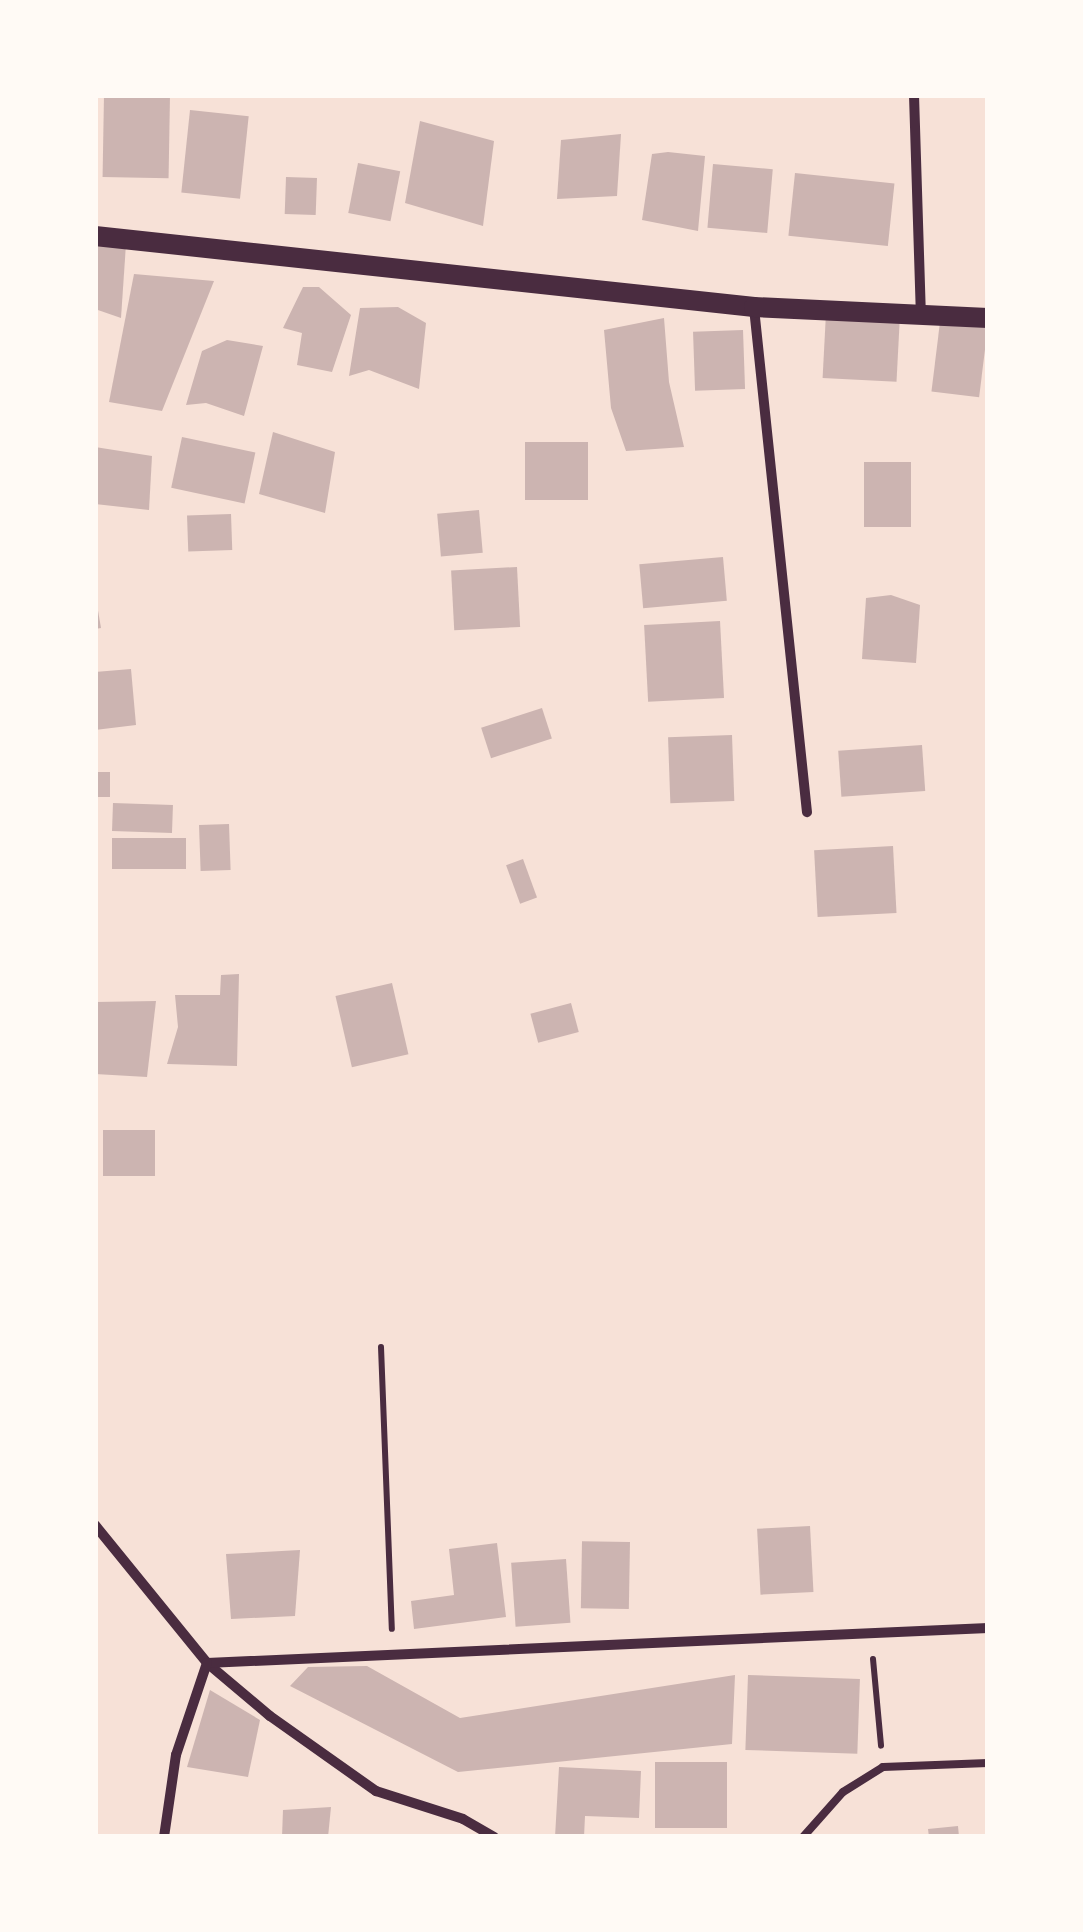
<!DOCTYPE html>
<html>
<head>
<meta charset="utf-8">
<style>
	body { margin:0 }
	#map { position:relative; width:1083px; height:1932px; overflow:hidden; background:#f7e1d7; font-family:"Roboto Condensed",sans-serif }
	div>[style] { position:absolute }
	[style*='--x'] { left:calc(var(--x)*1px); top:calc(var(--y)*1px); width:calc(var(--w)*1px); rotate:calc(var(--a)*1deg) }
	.building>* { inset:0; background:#ccb4b1; transform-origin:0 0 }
	.path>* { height:6px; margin:-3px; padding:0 3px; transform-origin:3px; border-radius:3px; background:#4a2c40 }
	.service>* { height:8px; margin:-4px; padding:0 4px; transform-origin:4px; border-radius:4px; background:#4a2c40 }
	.minor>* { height:10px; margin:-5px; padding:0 5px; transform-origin:5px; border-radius:5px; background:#4a2c40 }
	.secondary>* { height:20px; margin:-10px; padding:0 10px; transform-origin:10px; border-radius:10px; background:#4a2c40 }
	span { translate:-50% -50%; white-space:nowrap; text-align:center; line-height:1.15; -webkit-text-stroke:8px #fffaf5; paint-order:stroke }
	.frame { position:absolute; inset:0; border:98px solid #fffaf5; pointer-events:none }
</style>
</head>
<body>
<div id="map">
	<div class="building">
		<div style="left:104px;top:95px;width:66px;height:82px;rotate:1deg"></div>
		<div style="left:190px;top:110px;width:59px;height:83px;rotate:6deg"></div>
		<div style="clip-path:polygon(420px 121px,494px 141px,483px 226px,405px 203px)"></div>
		<div style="clip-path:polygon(621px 134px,617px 196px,557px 199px,561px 140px)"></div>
		<div style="clip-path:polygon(668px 152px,705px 156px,698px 231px,642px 220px,652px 154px)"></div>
		<div style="left:358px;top:163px;width:43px;height:51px;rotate:11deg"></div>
		<div style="left:713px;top:164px;width:60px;height:64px;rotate:5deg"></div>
		<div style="left:795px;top:173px;width:100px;height:63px;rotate:6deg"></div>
		<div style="left:286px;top:177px;width:31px;height:37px;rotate:2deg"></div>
		<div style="clip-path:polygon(95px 241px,126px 244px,121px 318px,95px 309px)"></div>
		<div style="clip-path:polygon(134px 274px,214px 281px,162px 411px,109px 402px)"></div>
		<div style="clip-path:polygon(303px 287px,319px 287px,351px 315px,332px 372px,297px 365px,302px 333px,283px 328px)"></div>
		<div style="clip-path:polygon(398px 307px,426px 323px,419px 389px,369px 370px,349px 376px,360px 308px)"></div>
		<div style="left:826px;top:313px;width:74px;height:65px;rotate:3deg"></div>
		<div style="clip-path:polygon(664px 318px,669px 382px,684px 447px,626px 451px,611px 408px,604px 330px)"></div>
		<div style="left:940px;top:322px;width:48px;height:70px;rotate:7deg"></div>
		<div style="left:743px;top:330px;width:59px;height:50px;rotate:88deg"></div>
		<div style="clip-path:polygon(227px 340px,263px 346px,244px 416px,206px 403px,186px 405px,202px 351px)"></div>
		<div style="clip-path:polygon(273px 432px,335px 452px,325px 513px,259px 494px)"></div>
		<div style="left:182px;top:437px;width:75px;height:52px;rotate:12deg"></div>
		<div style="left:525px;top:442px;width:63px;height:58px"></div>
		<div style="clip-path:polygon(95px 447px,152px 456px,149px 510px,95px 504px)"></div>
		<div style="left:864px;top:462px;width:47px;height:65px"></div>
		<div style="left:479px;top:510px;width:43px;height:42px;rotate:85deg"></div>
		<div style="left:231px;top:514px;width:36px;height:44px;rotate:88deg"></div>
		<div style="left:723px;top:557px;width:44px;height:84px;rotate:85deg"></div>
		<div style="left:517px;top:567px;width:60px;height:66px;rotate:87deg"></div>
		<div style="clip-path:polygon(95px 593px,101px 628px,95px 629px)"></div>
		<div style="clip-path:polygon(891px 595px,920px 605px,916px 663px,862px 659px,866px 598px)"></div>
		<div style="left:720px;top:621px;width:77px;height:76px;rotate:87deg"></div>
		<div style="clip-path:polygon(131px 669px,136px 725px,95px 730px,95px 672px)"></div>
		<div style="left:542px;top:708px;width:32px;height:64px;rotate:72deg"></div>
		<div style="left:732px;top:735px;width:66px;height:64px;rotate:88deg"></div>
		<div style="left:922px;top:745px;width:46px;height:84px;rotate:86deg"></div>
		<div style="left:95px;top:772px;width:15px;height:25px"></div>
		<div style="left:113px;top:803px;width:60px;height:28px;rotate:2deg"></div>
		<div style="left:229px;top:824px;width:46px;height:30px;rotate:88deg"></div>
		<div style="left:112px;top:838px;width:74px;height:31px"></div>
		<div style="left:893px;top:846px;width:67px;height:79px;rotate:87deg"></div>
		<div style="left:523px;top:859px;width:41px;height:18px;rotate:70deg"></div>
		<div style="clip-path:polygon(239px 974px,237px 1066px,167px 1064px,178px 1027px,175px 995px,220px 995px,221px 975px)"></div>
		<div style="left:392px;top:983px;width:73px;height:58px;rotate:77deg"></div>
		<div style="clip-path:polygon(156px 1001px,147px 1077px,95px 1074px,95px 1002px)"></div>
		<div style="left:571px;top:1003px;width:30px;height:42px;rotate:75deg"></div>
		<div style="left:103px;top:1130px;width:52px;height:46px"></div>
		<div style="left:810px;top:1526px;width:66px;height:53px;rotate:87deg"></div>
		<div style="left:630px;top:1542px;width:67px;height:48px;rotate:91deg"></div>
		<div style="clip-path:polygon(497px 1543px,506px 1617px,414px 1629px,411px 1601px,454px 1595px,449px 1549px)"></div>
		<div style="clip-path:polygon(300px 1550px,295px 1616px,231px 1619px,226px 1554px)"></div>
		<div style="left:566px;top:1559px;width:64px;height:55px;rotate:86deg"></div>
		<div style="clip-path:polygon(367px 1666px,460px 1718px,735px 1675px,732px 1744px,458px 1772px,290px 1686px,308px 1667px)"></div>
		<div style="left:748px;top:1675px;width:112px;height:75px;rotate:2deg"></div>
		<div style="clip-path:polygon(210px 1690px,260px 1720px,248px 1777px,187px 1767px)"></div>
		<div style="left:655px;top:1762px;width:72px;height:66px"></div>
		<div style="clip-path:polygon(559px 1767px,641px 1771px,639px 1818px,585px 1816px,584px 1837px,555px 1837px)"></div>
		<div style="clip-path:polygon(331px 1807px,328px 1837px,282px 1837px,283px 1810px)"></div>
		<div style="clip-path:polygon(958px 1826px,959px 1837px,929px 1837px,928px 1829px)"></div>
	</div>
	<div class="path">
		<div style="--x:381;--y:1347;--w:282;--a:87.8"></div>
		<div style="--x:873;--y:1659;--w:87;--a:84.7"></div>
	</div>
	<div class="service">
		<div style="--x:803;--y:1837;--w:60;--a:-48.4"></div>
		<div style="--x:843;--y:1792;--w:47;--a:-32"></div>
		<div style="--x:883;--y:1767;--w:105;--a:-2.2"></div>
	</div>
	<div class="minor">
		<div style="--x:914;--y:95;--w:223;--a:88.2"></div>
		<div style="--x:754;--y:308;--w:507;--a:84"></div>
		<div style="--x:95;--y:1525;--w:178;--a:50.9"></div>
		<div style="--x:207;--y:1663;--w:82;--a:40.1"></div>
		<div style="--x:270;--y:1716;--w:130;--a:35.3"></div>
		<div style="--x:376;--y:1791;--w:91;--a:17.8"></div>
		<div style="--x:463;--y:1819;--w:36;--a:30"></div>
		<div style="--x:207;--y:1663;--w:782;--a:-2.57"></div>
		<div style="--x:164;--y:1837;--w:83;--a:-81.7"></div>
		<div style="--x:176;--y:1755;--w:97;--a:-71.4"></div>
	</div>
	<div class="secondary">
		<div style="--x:95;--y:236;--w:663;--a:6.15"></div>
		<div style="--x:754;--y:307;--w:234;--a:2.7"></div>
	</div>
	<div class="frame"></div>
</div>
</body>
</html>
